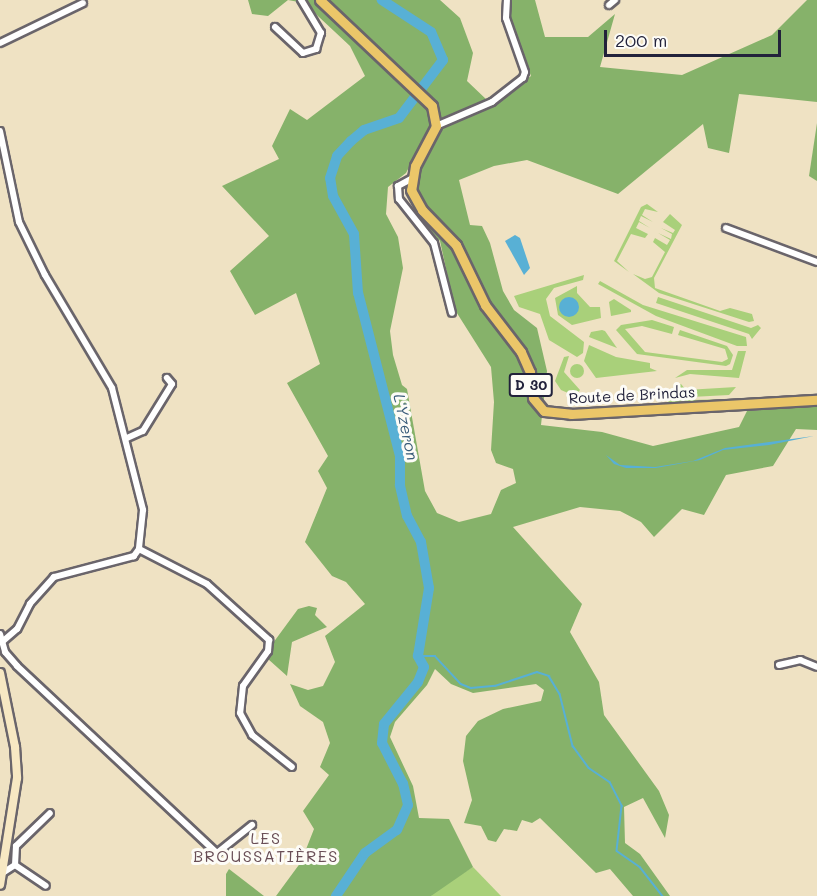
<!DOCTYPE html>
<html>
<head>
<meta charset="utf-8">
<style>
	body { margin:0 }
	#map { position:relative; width:817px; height:896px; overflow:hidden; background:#efe2c3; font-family:Mali,sans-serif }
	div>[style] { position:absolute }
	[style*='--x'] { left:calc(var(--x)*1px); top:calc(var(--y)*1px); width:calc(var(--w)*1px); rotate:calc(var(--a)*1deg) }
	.green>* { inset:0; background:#a9d07a }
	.round { border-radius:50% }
	.forest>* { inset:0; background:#86b26a }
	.water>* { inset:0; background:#58b0d5 }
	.stream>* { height:1.5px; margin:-0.75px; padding:0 0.75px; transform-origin:0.75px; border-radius:0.75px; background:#58b0d5 }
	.river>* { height:10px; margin:-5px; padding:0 5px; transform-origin:5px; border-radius:5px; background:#58b0d5 }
	.roads { filter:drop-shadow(2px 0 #6a656b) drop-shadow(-2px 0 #6a656b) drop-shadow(0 2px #6a656b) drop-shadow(0 -2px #6a656b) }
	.street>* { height:6px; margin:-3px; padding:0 3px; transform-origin:3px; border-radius:3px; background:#fff }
	.secondary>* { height:8px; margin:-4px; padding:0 4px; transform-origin:4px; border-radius:4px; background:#f7e8c3 }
	.primary>* { height:9px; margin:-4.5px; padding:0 4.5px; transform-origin:4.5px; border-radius:4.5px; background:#ebc669 }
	span { translate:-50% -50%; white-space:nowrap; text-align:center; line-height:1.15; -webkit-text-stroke:6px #fdfcf7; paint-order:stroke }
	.shield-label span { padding:2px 4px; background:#fdfcf7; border:2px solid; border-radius:4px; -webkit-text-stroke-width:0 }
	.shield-label { font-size:14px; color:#22223b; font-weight:700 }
	.street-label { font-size:15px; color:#22223b }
	.water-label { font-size:16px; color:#385b79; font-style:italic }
	.neighbourhood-label { font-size:16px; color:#694e56; letter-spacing:1.5px }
	.scale { position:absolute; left:604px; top:30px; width:177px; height:27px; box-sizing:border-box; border:3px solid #22223b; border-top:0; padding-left:8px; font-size:18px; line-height:21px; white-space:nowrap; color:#22223b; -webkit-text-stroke:4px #fdfcf7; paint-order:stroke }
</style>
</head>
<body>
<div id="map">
	<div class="green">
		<div style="clip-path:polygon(647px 204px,658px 212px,645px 209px,642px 215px,653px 222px,641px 216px,639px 221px,650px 228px,639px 222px,636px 228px,648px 234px,645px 238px,631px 234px,617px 261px,629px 272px,614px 261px,641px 207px)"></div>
		<div style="clip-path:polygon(670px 214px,682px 225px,654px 278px,655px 288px,720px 311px,730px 308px,752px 314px,754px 321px,749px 322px,659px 293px,633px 274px,645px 279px,652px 277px,665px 252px,653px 242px,655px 238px,667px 245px,670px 240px,658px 233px,671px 239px,672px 234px,661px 228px,673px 233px,675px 230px,663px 222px)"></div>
		<div style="clip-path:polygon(584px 275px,583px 280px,554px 288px,546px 299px,550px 316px,584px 342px,583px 353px,577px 357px,549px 340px,540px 314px,519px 307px,514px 296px)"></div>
		<div style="clip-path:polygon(600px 281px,643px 305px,746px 337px,747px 346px,737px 346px,656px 316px,598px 284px)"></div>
		<div style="clip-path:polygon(577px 286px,577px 293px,590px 307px,600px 307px,601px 318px,572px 325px,558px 315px,555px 298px)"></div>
		<div style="clip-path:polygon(658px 297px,751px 328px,758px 325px,761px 328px,752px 339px,749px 334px,656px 303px)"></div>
		<div style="clip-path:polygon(614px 299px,631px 310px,631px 312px,611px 316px,609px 302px)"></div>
		<div style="clip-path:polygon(652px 320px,674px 327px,672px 334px,642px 326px,625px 329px,645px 352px,722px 362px,728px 359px,725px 349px,678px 335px,680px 330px,727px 346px,733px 355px,730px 364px,726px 366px,637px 354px,616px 330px,621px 325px)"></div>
		<div style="clip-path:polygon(602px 330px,605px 331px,617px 348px,589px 337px,591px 332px)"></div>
		<div style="clip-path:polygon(589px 345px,616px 357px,650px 363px,650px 368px,657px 371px,596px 378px,584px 361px)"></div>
		<div style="clip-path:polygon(738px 351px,746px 351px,739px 378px,690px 374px,675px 378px,687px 370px,732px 370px)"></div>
		<div style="clip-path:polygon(569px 356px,564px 372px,580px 390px,575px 396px,561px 390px,555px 381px,564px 357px)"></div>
		<div class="round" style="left:570px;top:364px;width:14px;height:14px"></div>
		<div style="clip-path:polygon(681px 384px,686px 390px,736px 387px,729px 395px,691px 397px,678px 385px)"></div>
		<div style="clip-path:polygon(676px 390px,689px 400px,731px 399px,732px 402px,671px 406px,667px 403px)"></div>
		<div style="clip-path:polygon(473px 867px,501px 896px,431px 896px,435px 890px)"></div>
	</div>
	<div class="forest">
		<div style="clip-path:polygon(248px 0,440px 0,460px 18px,473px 53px,467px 81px,488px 101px,431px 125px,406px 173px,388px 187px,386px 214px,398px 237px,403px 268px,390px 331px,393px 355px,402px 385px,407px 389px,425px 491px,437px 513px,459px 522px,491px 514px,501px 490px,516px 483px,513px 469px,496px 463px,491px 450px,494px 402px,491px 367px,455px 310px,440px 241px,415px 213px,424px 206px,416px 191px,417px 176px,442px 125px,492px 105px,531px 76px,509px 18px,510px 0,535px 0,545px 37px,588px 37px,615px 14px,600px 67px,682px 75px,772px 35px,807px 0,817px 0,817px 102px,739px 94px,729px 153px,708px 148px,703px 124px,618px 194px,527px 160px,494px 166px,459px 180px,470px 225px,482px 226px,490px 243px,503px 291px,514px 310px,537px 328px,547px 371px,541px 425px,602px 432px,653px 446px,739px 427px,747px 411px,817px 406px,817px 430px,796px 429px,773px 466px,726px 475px,704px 515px,682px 509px,654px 537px,641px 522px,620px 511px,580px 507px,513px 527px,582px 604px,570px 632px,599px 682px,604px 715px,659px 791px,669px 815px,665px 838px,643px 798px,624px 807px,625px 843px,640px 854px,670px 896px,633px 896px,610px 869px,596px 873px,540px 818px,532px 823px,522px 820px,517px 831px,504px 829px,496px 842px,488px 840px,481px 826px,464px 823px,472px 800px,463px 761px,466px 736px,478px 721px,503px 709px,541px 701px,544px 690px,536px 684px,473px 693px,451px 684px,435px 669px,427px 685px,395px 722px,390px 737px,413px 786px,419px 818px,449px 819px,473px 867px,431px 896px,276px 896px,301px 862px,314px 829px,303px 811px,329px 775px,320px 767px,330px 743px,323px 722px,300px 706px,290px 684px,308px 690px,323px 686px,335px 662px,325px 636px,365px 604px,346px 582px,332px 576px,305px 542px,327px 488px,318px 471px,328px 456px,287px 383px,320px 364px,296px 293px,255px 315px,230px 271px,269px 236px,222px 186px,279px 159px,272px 146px,290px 109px,307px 120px,365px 76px,350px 46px,304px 3px,288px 0,268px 16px,252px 14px)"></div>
		<div style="clip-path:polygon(817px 123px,817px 181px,809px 176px)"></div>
		<div style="clip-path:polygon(309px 606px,317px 608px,315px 615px,327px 627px,292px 642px,287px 676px,268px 659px,273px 643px,298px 609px)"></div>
		<div style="clip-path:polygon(229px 869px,264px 896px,226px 896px,226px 874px)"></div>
	</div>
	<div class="water">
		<div style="clip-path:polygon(515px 235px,520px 238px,530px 268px,524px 275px,505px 241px)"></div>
		<div class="round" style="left:559px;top:297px;width:20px;height:20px"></div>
		<div style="clip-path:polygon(814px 436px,769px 445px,723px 450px,700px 460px,656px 468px,626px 468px,614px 464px,606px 455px,549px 454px,606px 455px,620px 465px,655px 467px,693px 461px,725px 448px)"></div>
	</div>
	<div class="stream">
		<div style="--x:418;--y:656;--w:17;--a:0"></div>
		<div style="--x:435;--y:656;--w:38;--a:47"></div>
		<div style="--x:461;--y:684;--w:11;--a:22"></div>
		<div style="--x:471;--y:688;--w:24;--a:-5"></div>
		<div style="--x:495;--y:686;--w:44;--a:-18.4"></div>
		<div style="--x:537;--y:672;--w:13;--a:18"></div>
		<div style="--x:549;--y:676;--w:21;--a:59"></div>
		<div style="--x:560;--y:694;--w:54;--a:76"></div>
		<div style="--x:573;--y:746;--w:27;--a:54"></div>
		<div style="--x:589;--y:768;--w:25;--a:34"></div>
		<div style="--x:610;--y:782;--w:27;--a:63"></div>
		<div style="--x:622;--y:806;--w:45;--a:96.3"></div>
		<div style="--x:617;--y:851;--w:28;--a:35"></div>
		<div style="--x:640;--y:867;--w:37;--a:52"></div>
	</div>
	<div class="river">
		<div style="--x:336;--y:896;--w:52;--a:-56"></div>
		<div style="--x:365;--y:853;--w:39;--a:-36"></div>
		<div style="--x:397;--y:830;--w:27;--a:-66"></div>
		<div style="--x:408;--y:805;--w:22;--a:-103"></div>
		<div style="--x:403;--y:784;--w:46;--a:-117.1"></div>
		<div style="--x:382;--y:743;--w:19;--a:-84"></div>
		<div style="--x:384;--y:724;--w:54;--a:-51"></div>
		<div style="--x:418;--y:682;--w:16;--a:-68"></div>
		<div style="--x:424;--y:667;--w:13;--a:-119"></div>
		<div style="--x:418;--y:656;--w:69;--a:-80.8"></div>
		<div style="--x:429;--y:588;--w:47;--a:-99.9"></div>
		<div style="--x:421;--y:542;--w:30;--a:-118"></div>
		<div style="--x:407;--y:516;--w:32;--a:-103"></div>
		<div style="--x:400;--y:485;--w:29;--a:-90"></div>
		<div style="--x:400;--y:456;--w:168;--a:-104.4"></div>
		<div style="--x:358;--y:293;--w:59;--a:-93.9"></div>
		<div style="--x:354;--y:234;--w:43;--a:-118.9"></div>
		<div style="--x:333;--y:196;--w:18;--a:-99"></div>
		<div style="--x:330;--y:178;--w:23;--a:-72"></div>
		<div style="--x:337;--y:156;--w:21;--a:-47"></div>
		<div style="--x:351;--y:141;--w:17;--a:-40"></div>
		<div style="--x:364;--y:130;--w:37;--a:-19"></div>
		<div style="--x:399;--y:118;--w:73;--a:-52.8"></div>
		<div style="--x:443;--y:60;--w:30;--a:-113"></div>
		<div style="--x:431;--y:32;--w:59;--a:-146.9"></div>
	</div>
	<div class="roads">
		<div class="street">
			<div style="--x:609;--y:5;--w:8;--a:-40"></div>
			<div style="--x:275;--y:27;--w:38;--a:43"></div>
			<div style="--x:303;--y:53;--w:14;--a:-17"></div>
			<div style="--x:316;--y:49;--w:17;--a:-73"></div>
			<div style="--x:321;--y:33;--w:39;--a:-121"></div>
			<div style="--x:0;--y:43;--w:92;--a:-25.7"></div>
			<div style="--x:436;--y:126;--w:61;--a:-23.2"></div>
			<div style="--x:492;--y:102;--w:39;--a:-38"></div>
			<div style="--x:523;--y:78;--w:6;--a:-72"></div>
			<div style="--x:525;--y:72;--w:57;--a:-109.4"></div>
			<div style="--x:506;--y:18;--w:18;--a:-87"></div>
			<div style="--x:0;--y:131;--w:93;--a:78.2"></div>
			<div style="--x:19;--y:222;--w:59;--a:63.9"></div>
			<div style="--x:45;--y:275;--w:131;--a:59.3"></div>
			<div style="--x:112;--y:388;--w:126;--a:75.7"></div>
			<div style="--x:143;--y:510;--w:39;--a:96"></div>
			<div style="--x:139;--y:549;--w:9;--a:126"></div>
			<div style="--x:134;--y:556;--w:83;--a:165.3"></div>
			<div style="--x:54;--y:577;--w:36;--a:132"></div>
			<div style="--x:30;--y:604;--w:28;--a:117"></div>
			<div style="--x:17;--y:629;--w:18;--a:139"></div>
			<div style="--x:411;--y:179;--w:15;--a:152"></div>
			<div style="--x:398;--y:186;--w:13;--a:86"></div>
			<div style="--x:399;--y:199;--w:56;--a:51.5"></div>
			<div style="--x:434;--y:243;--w:72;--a:75.6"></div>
			<div style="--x:726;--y:228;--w:97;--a:20.5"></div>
			<div style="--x:127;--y:438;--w:17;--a:-24"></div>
			<div style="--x:143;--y:431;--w:55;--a:-58.3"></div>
			<div style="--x:172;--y:384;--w:8;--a:-130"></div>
			<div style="--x:139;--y:549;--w:76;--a:27.2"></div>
			<div style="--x:207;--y:584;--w:84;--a:42.1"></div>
			<div style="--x:269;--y:640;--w:11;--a:95"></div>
			<div style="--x:268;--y:651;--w:43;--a:125.5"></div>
			<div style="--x:243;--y:686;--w:27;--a:96"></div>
			<div style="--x:240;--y:713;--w:25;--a:61"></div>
			<div style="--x:252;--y:735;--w:51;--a:38.7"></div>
			<div style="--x:0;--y:634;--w:19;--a:74"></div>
			<div style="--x:5;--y:652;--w:18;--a:49"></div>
			<div style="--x:17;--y:666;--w:274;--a:43.1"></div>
			<div style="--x:217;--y:853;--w:45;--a:-38.7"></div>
			<div style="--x:779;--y:665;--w:22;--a:-13"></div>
			<div style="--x:800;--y:660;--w:18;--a:22"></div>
			<div style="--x:15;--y:865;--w:37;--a:34"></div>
			<div style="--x:1;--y:874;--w:17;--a:-33"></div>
			<div style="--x:15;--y:865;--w:19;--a:-87"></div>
			<div style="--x:16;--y:846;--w:47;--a:-44.1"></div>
		</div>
		<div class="secondary">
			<div style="--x:0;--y:673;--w:76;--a:78.5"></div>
			<div style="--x:15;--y:747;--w:31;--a:86"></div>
			<div style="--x:17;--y:778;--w:108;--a:99"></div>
		</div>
		<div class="primary">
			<div style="--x:320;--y:0;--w:154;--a:43.4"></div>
			<div style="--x:432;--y:106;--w:20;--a:79"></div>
			<div style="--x:436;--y:126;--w:45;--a:117.7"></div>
			<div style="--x:415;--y:166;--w:24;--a:99"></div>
			<div style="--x:411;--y:190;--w:23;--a:61"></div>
			<div style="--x:422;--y:210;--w:49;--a:45.8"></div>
			<div style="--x:456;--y:245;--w:67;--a:64.2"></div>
			<div style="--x:485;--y:305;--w:59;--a:52.5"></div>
			<div style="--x:521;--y:352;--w:22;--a:66"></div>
			<div style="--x:530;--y:372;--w:26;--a:83"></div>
			<div style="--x:533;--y:398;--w:17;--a:50"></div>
			<div style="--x:544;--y:411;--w:27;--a:6"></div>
			<div style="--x:571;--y:414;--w:246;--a:-3.3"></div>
		</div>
	</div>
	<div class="shield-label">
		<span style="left:531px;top:385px">D 30</span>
	</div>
	<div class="street-label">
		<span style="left:632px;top:395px;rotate:-3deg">Route de Brindas</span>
	</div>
	<div class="water-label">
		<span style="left:406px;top:427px;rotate:78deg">L'Yzeron</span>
	</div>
	<div class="neighbourhood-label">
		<span style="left:266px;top:847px">LES<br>BROUSSATIÈRES</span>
	</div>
	<div class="scale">200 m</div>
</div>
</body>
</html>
